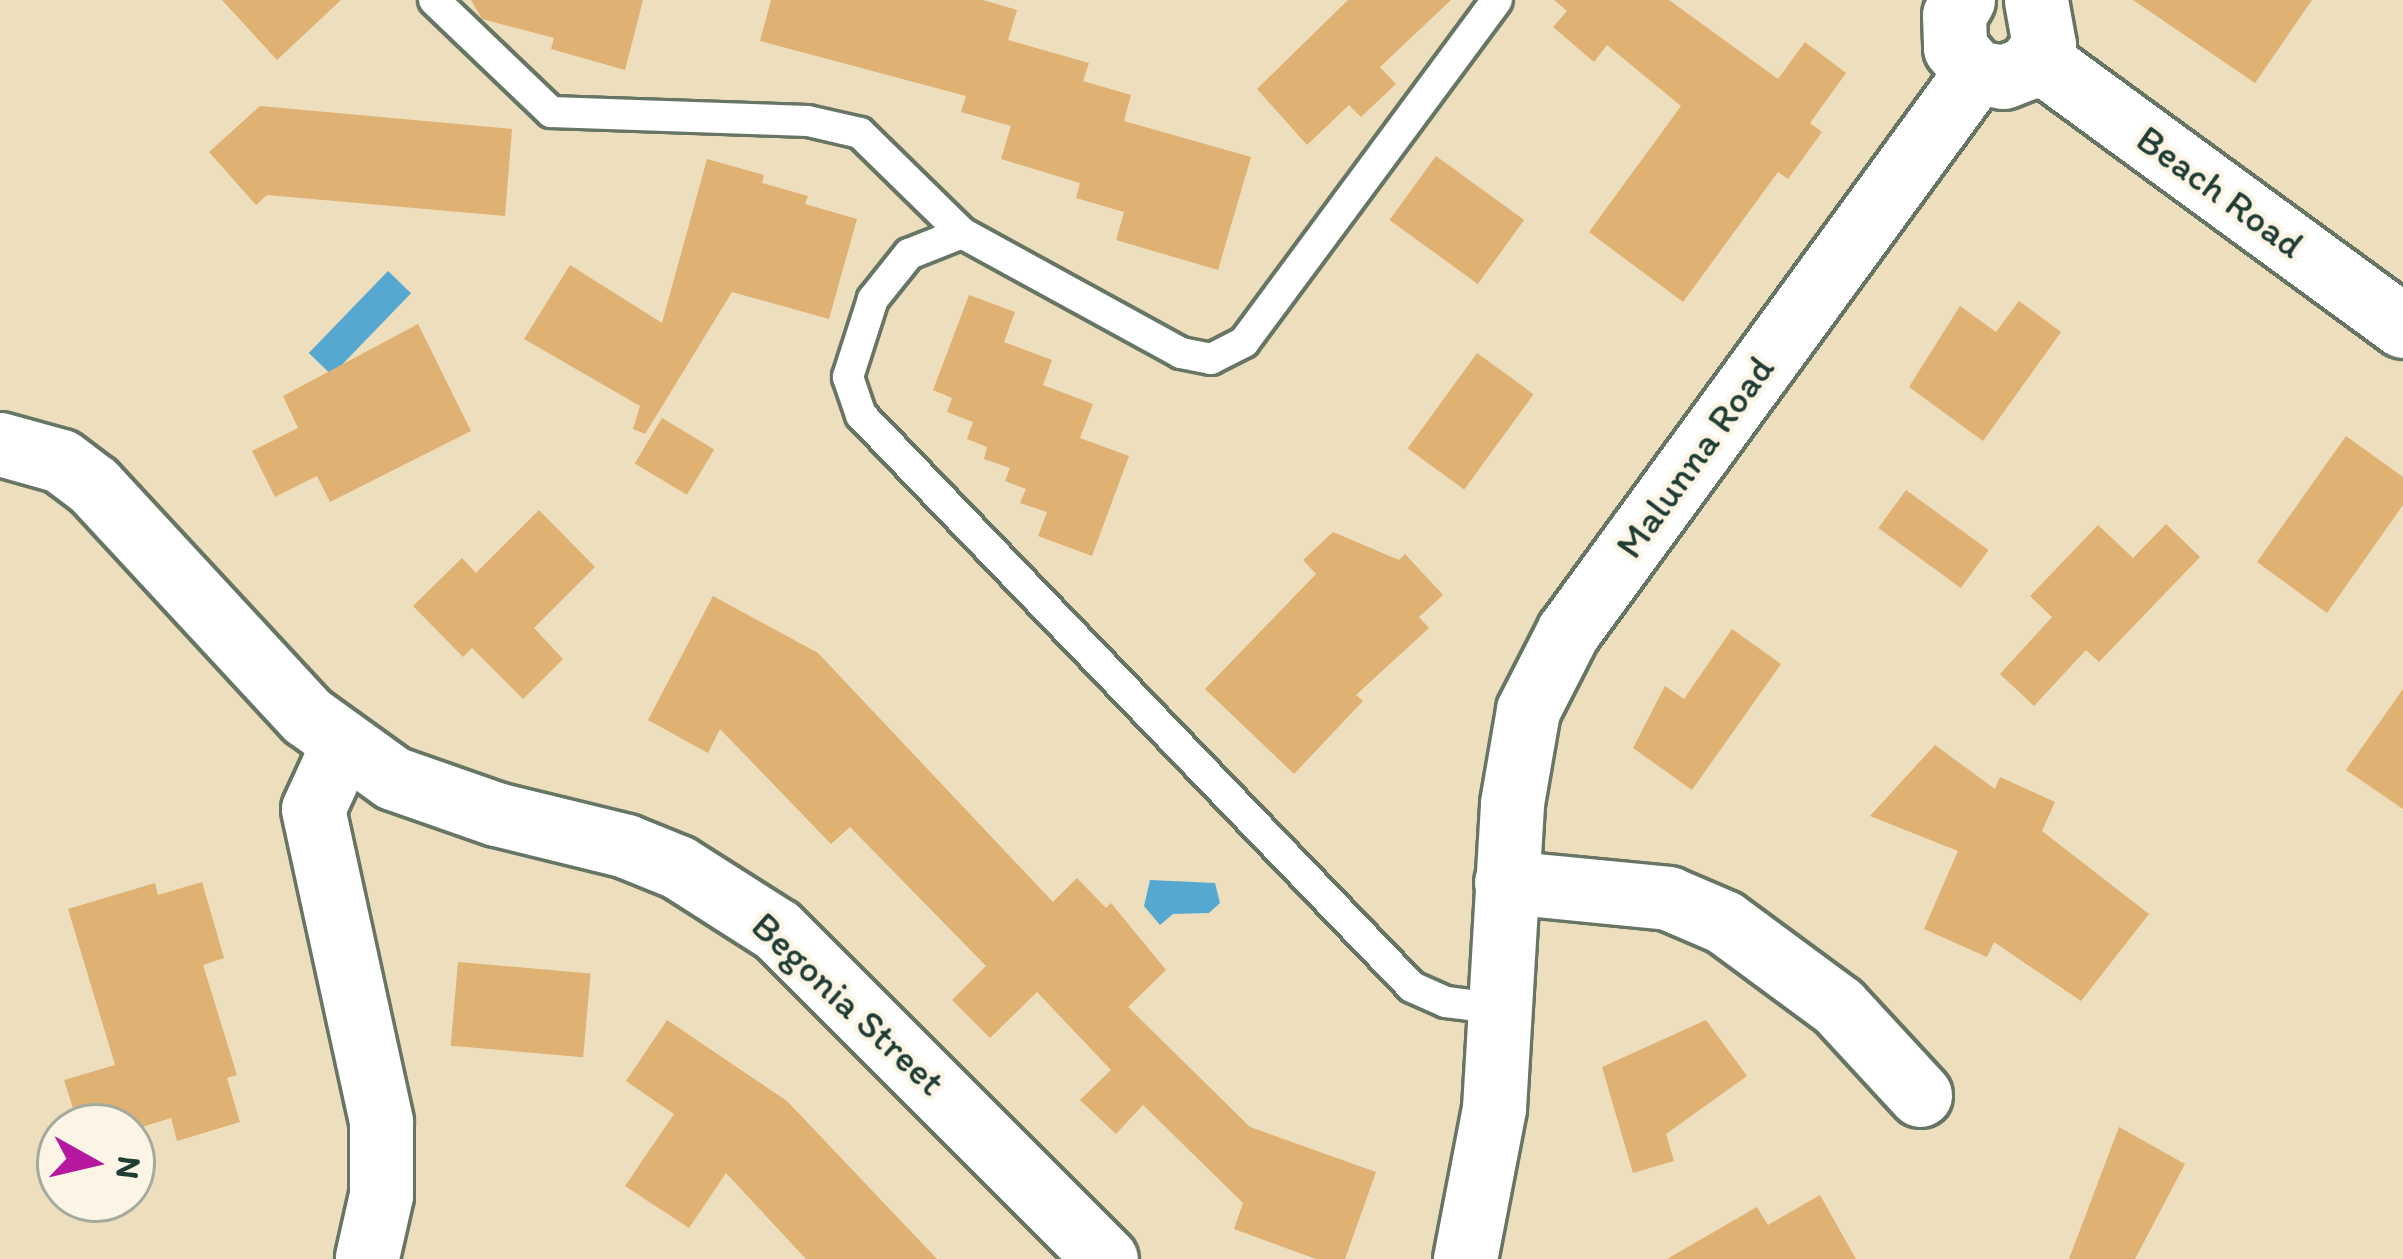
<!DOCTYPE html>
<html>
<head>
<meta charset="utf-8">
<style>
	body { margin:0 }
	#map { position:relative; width:2403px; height:1259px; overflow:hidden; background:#eddfbd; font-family:Itim,sans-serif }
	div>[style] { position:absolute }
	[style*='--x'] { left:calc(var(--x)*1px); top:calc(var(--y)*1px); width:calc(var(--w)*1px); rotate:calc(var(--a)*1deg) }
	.water>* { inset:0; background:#56a8d1; transform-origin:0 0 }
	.building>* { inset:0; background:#dfb173; transform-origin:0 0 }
	.roads { filter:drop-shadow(3px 0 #677664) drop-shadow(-3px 0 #677664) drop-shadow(0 3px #677664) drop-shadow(0 -3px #677664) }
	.service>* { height:30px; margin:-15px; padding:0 15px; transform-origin:15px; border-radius:15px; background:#fff }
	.minor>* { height:63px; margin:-31.5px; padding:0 31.5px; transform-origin:31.5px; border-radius:31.5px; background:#fff }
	span { translate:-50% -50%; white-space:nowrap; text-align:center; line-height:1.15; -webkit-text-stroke:9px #fcf5e5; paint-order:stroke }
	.street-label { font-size:39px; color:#1f3d34 }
	.north { position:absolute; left:36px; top:1103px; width:120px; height:120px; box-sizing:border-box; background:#fcf5e5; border:3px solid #a4ab9e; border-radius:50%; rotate:98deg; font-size:33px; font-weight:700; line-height:48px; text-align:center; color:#1f3d34 }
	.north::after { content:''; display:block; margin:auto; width:42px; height:54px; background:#b5179e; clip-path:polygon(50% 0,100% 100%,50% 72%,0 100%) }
</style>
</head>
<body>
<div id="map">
	<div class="water">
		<div style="left:388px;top:271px;width:32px;height:114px;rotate:44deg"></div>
		<div style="clip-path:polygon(1150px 880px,1215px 883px,1220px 903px,1209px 913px,1173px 914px,1160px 925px,1144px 906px)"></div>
	</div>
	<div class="building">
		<div style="clip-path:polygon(222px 0,341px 0,277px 60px)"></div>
		<div style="clip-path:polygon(471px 0,643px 0,625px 70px,551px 49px,554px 38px,482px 19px)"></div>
		<div style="clip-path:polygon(771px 0,983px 0,1017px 10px,1008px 40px,1089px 63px,1083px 81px,1131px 95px,1124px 121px,1251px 157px,1218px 270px,1116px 240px,1124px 212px,1076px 198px,1080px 183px,1001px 159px,1011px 126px,961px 112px,966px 96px,760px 41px)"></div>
		<div style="clip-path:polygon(1348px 0,1451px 0,1380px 67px,1396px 84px,1361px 117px,1349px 105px,1307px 145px,1257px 89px)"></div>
		<div style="clip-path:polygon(1554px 0,1669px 0,1778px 79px,1805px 42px,1846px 73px,1810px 123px,1822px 132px,1788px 179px,1778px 172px,1683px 302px,1589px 232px,1681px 106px,1607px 45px,1594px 62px,1553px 27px,1567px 11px)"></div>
		<div style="clip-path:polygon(2133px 0,2312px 0,2255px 83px)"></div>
		<div style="clip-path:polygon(260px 106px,512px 129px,505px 216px,267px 195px,256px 205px,209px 152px)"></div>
		<div style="left:1436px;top:156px;width:109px;height:79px;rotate:36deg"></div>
		<div style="clip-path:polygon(707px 159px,764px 175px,762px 183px,808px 196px,805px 204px,857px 219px,829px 319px,732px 292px,645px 434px,633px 429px,640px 406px,524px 339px,570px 265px,662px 323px)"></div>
		<div style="clip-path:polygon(969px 295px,1015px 312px,1004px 342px,1052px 360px,1043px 385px,1093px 404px,1080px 438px,1129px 456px,1092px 556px,1038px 536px,1047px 512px,1020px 503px,1026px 489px,1005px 481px,1010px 468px,984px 459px,987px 447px,967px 439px,973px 422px,947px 412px,952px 398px,933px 390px)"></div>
		<div style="clip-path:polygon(2019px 301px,2061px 332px,1983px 441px,1909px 387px,1960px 306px,1996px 332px)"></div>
		<div style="clip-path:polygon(418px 324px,471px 431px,330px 502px,317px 476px,275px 497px,252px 451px,298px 428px,283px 396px)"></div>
		<div style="left:1477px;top:353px;width:70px;height:118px;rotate:36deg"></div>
		<div style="left:662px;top:418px;width:61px;height:53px;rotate:31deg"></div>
		<div style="clip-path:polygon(2346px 436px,2403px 477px,2403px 505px,2327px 613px,2257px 562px)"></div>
		<div style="left:1906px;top:490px;width:102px;height:47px;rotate:36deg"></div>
		<div style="clip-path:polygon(539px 510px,595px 567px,534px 628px,563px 659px,523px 699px,472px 648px,463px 657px,413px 606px,462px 558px,476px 573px)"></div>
		<div style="clip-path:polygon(2166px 524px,2200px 557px,2099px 662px,2086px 650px,2034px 706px,2000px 674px,2052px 617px,2030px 596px,2098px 525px,2133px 558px)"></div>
		<div style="clip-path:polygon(1333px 532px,1399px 560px,1405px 554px,1443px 595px,1419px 617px,1429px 628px,1356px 695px,1363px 701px,1294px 774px,1205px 689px,1316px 574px,1303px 560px)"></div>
		<div style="clip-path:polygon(713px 596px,818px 653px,1053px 902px,1077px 878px,1106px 908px,1111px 903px,1166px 970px,1128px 1007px,1250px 1127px,1376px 1172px,1345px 1259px,1316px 1259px,1234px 1229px,1243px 1203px,1143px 1105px,1116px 1134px,1080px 1100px,1111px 1070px,1037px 992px,990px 1038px,952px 1000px,986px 966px,850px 827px,831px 844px,720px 729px,708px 753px,648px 720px)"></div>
		<div style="clip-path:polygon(1732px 629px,1781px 664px,1692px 790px,1633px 748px,1665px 686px,1684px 699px)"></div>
		<div style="clip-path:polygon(2403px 689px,2403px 809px,2346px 770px)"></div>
		<div style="clip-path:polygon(1935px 745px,1995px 789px,2000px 777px,2055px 802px,2042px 831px,2149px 914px,2081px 1001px,1994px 942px,1987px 957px,1924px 929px,1958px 851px,1870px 816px)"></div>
		<div style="clip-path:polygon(202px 882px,224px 958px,203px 965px,237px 1075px,227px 1078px,240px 1122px,177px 1141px,171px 1118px,142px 1127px,79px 1127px,64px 1080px,115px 1065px,68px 909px,155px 883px,158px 895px)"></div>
		<div style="left:458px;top:962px;width:133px;height:84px;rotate:5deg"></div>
		<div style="clip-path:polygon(667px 1020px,787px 1101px,937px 1259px,806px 1259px,726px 1173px,689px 1228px,625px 1186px,674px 1114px,626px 1081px)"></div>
		<div style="clip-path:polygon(1706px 1020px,1747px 1076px,1666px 1134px,1674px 1161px,1633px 1173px,1602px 1067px)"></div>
		<div style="clip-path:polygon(2119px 1127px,2185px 1164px,2135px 1259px,2069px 1259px)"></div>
		<div style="clip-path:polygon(1820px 1195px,1856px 1259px,1667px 1259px,1757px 1207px,1768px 1225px)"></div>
	</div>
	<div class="roads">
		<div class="service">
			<div style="--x:434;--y:0;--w:162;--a:43.7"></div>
			<div style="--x:551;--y:112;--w:257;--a:2"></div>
			<div style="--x:808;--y:121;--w:53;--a:13"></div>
			<div style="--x:860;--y:133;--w:143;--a:44.4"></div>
			<div style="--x:962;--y:233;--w:250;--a:28.7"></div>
			<div style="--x:1181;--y:353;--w:31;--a:11"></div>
			<div style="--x:1211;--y:359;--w:37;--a:-27"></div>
			<div style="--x:1244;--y:342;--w:425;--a:-53.5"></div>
			<div style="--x:962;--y:233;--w:57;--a:158.4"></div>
			<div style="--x:909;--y:254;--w:58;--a:128.7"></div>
			<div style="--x:873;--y:299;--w:82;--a:107.8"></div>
			<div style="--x:848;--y:377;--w:40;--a:71.1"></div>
			<div style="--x:861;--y:415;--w:794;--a:46.07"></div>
			<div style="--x:1412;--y:987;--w:37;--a:24"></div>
			<div style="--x:1446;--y:1002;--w:55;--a:7.3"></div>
		</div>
		<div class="minor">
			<div style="--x:1963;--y:0;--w:17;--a:121"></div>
			<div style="--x:1954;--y:15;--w:33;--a:88"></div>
			<div style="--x:1955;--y:48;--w:32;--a:49"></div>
			<div style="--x:1976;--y:72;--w:27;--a:10"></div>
			<div style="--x:2003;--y:77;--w:26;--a:-21"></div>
			<div style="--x:2027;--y:68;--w:29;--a:-54"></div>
			<div style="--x:2044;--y:45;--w:46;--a:-100.1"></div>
			<div style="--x:2038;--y:59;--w:452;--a:36.2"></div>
			<div style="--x:0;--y:444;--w:63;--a:15.6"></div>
			<div style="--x:61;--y:461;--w:40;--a:37"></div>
			<div style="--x:93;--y:485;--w:315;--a:47.2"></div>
			<div style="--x:307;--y:716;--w:106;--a:35.8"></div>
			<div style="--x:393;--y:778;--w:109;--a:19.3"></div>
			<div style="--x:496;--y:814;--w:134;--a:13.8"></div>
			<div style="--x:626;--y:846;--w:56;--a:22"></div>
			<div style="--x:678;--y:867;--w:117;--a:32.5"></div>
			<div style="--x:777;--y:930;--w:465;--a:45"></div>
			<div style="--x:342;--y:746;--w:69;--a:114.7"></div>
			<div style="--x:313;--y:809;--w:320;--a:77.7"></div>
			<div style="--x:381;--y:1122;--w:73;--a:90"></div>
			<div style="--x:381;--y:1195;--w:64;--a:102.7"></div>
			<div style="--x:1506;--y:882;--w:163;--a:5.6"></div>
			<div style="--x:1668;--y:898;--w:61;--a:23.2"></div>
			<div style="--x:1724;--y:922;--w:142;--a:36.4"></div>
			<div style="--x:1838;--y:1006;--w:121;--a:47.3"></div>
			<div style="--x:1465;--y:1259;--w:154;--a:-79.1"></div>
			<div style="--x:1494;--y:1108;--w:306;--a:-86.6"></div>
			<div style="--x:1512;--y:803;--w:94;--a:-80.2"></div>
			<div style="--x:1528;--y:710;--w:88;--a:-62.9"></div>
			<div style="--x:1568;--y:632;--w:693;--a:-53.92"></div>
		</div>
	</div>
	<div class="street-label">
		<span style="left:2220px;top:192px;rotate:36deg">Beach Road</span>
		<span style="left:1695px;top:457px;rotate:-54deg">Malunna Road</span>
		<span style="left:848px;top:1004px;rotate:43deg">Begonia Street</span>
	</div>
	<div class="north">N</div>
</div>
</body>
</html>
